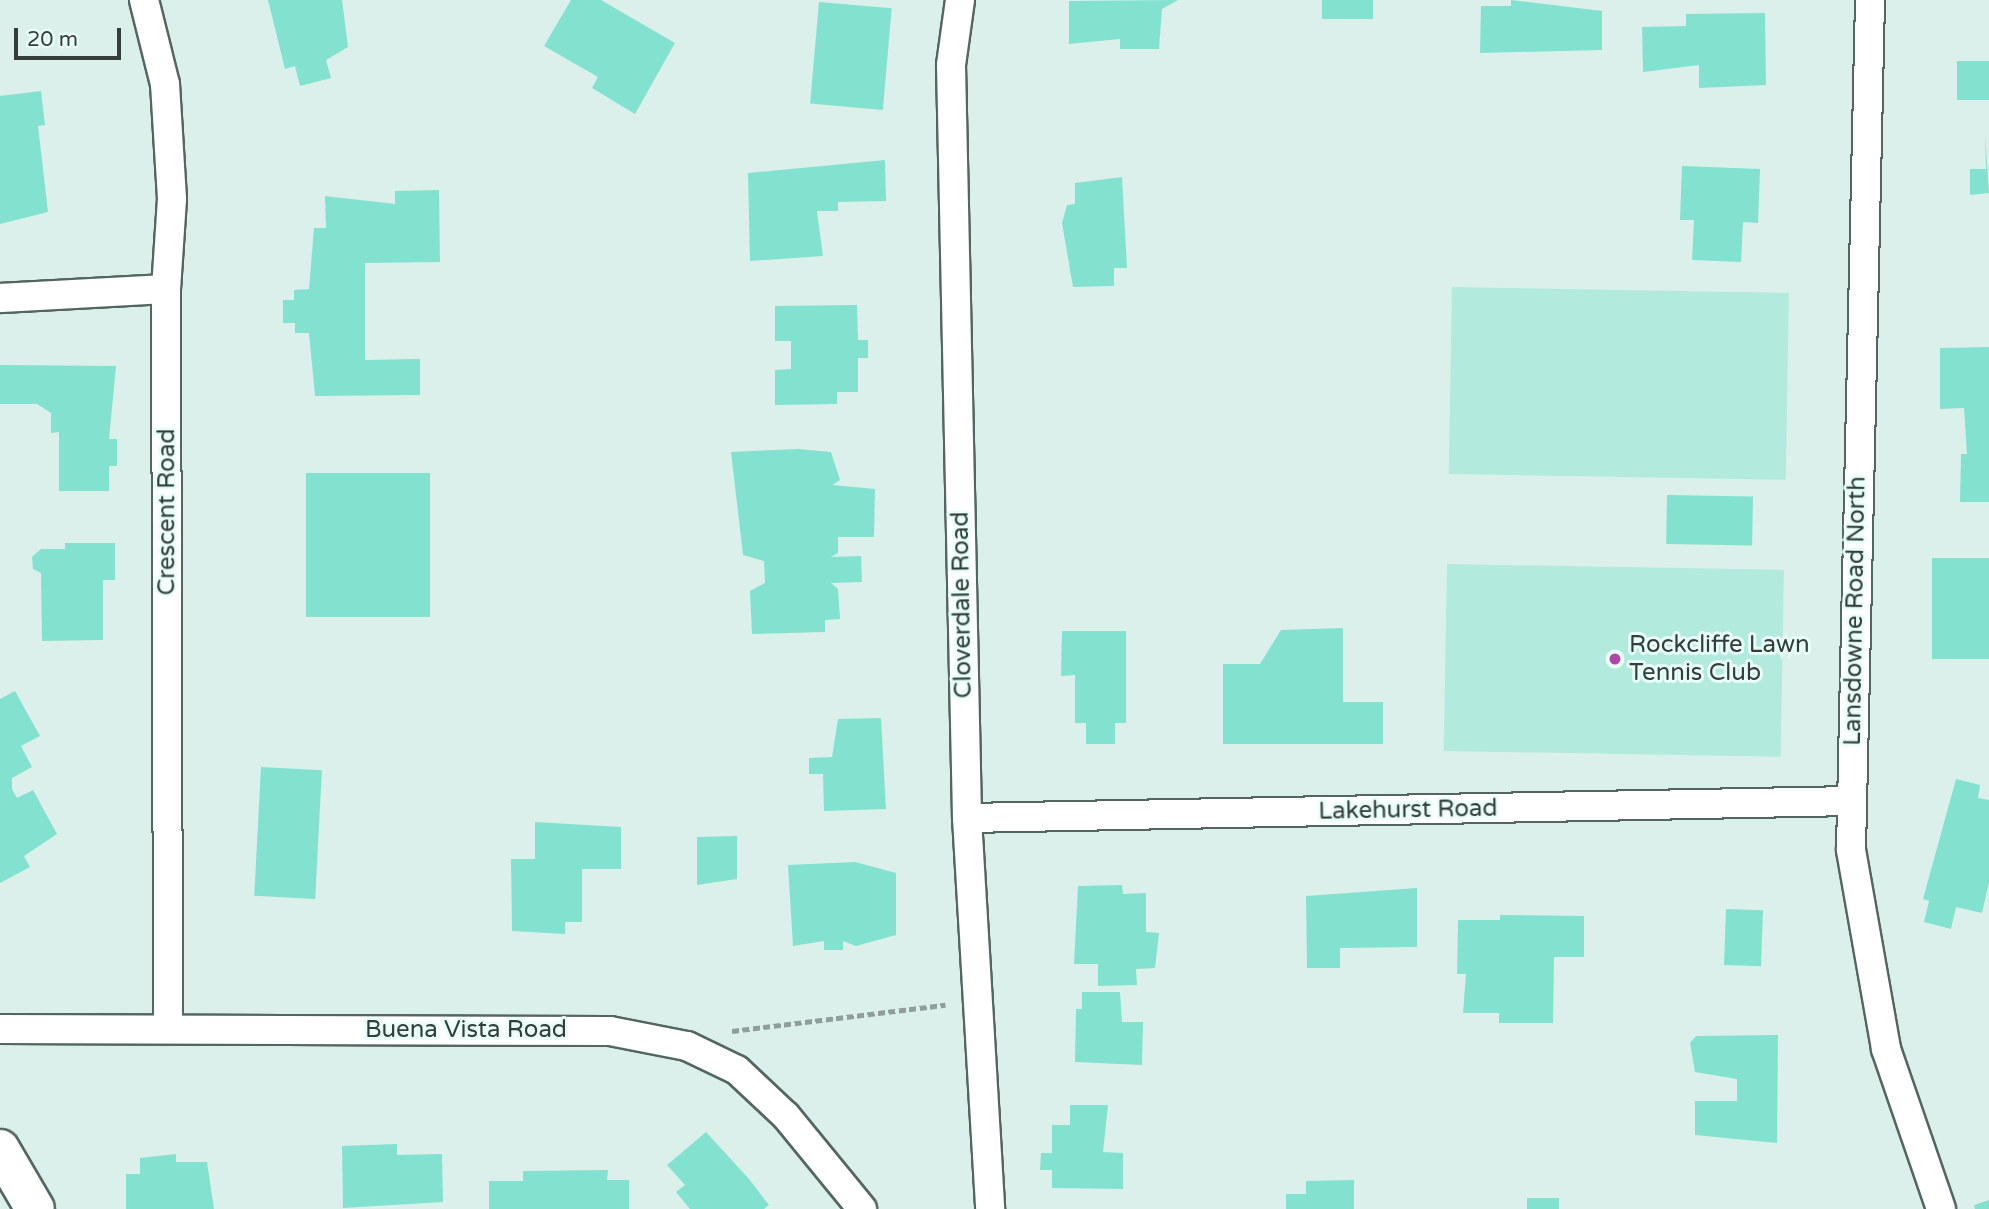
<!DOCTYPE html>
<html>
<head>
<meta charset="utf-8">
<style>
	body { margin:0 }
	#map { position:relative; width:1989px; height:1209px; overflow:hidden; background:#dbf0eb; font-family:"Varela Round",sans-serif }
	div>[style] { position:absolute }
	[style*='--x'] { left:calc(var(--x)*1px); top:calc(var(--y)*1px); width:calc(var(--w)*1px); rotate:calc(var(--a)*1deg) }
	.green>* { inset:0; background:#b2eade; transform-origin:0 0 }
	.building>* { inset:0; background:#82e2cf; transform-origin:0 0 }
	.path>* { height:4.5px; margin-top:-2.25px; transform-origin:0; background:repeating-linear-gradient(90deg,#8f9e9b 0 7px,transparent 0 10.5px) }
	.roads { filter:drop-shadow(2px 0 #536662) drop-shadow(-2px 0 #536662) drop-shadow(0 2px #536662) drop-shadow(0 -2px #536662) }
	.street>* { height:28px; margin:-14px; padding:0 14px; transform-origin:14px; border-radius:14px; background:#fff }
	.secondary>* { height:38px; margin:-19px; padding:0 19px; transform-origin:19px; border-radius:19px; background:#fff }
	.dots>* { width:19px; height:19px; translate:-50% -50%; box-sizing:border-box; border:4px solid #e8fef9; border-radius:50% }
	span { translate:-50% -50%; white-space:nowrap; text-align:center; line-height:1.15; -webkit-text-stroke:6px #e8fef9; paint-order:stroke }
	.street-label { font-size:24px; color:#353d3b }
	.poi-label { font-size:24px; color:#353d3b }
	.left { translate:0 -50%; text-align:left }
	.scale { position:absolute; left:14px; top:28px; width:107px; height:32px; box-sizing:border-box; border:4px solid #353d3b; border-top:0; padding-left:9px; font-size:21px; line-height:24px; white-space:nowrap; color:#353d3b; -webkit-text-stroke:5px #e8fef9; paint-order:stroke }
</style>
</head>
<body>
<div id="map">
	<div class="green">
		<div style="left:1452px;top:287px;width:337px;height:187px;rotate:1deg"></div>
		<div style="left:1447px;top:564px;width:337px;height:187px;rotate:1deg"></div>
	</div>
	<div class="building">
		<div style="clip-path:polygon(268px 0,342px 0,348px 47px,326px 60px,331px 78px,300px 86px,295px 66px,285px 69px)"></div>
		<div style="clip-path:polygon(571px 0,601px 0,675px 43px,635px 114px,592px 88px,598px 77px,544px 46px)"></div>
		<div style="clip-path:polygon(1178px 0,1162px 9px,1159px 49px,1120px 49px,1120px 39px,1069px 44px,1069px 1px)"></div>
		<div style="left:1322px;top:0;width:51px;height:19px"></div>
		<div style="clip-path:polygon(1511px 0,1602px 11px,1602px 50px,1480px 53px,1481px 6px,1511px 6px)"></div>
		<div style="left:819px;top:2px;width:73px;height:102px;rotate:5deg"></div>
		<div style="clip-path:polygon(1765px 13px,1766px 85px,1699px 88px,1699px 65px,1643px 72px,1642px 27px,1686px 26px,1686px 14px)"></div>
		<div style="left:1957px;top:61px;width:32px;height:39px"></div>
		<div style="clip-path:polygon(41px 91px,45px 125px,38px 126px,48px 212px,0 224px,0 96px)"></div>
		<div style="clip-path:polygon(1985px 134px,1989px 193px,1970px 195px,1970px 169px,1986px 169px)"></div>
		<div style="clip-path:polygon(885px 160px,886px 201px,838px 202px,838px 211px,817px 211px,823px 256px,750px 261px,748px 173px)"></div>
		<div style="clip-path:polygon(1682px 166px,1760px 169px,1758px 223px,1743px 222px,1741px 262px,1692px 260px,1694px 220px,1680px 220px)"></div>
		<div style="clip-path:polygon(1122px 177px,1127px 268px,1114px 268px,1114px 286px,1073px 287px,1062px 223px,1067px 205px,1075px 204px,1075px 183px)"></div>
		<div style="clip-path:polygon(439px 190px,440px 262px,365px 263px,365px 360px,420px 359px,420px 395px,315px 396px,309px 333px,295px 333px,295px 323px,283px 323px,283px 300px,294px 300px,294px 290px,309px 289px,314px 228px,326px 228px,325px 196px,395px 204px,395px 191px)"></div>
		<div style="clip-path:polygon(857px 305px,858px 340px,868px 340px,868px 358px,858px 358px,858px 392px,837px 392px,837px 404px,775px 405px,775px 370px,791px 369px,791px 341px,775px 341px,775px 306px)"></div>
		<div style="clip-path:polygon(1989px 347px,1989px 502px,1960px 502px,1961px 454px,1967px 454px,1964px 408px,1940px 409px,1940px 348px)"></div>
		<div style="clip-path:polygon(0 365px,116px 366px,109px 439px,117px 439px,117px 466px,109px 466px,109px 491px,59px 491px,59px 432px,51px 433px,51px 413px,37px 404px,0 404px)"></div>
		<div style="clip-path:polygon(798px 449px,831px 452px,840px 480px,832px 485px,875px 489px,874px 537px,838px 537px,838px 553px,831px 557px,861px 556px,862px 582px,831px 583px,838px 589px,840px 619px,825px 620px,825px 632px,752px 634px,750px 591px,765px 583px,764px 561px,743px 555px,731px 452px)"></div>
		<div style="left:306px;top:473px;width:124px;height:144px"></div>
		<div style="left:1667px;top:495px;width:86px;height:49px;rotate:1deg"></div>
		<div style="clip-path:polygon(65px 543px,115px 543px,115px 580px,103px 580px,103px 640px,42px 641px,41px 573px,33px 569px,32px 557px,41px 549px,65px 549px)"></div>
		<div style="left:1989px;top:558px;width:101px;height:57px;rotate:90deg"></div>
		<div style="clip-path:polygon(1343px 628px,1343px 702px,1383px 702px,1383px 744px,1223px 744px,1223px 664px,1260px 664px,1281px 630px)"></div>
		<div style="clip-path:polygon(1062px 631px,1126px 631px,1126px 723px,1115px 723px,1115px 744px,1086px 744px,1086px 723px,1075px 723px,1075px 675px,1061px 676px)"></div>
		<div style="clip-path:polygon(15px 691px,40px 736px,21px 746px,32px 767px,12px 778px,12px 789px,17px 798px,33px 790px,57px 834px,24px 856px,30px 867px,0 883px,0 699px)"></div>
		<div style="clip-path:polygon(881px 718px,886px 809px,824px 811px,823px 774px,809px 774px,809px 758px,832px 757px,838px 719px)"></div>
		<div style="left:261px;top:767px;width:61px;height:129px;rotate:3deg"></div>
		<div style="clip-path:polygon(1956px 779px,1980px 785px,1978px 798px,1989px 800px,1989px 882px,1982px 913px,1956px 907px,1951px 929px,1924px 922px,1929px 901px,1923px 899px)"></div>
		<div style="clip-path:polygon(535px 822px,621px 827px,621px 869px,582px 869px,582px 922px,565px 922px,565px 934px,512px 931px,511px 859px,535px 859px)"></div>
		<div style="clip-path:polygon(737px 836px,737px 879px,697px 885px,697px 837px)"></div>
		<div style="clip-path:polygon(855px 862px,896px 873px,896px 935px,856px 946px,843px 941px,843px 950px,824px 950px,824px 941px,793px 946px,788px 865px)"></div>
		<div style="clip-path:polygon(1122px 885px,1123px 894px,1146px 893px,1146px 932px,1159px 933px,1155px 968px,1136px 969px,1137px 985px,1098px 986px,1098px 964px,1074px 964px,1078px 886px)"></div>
		<div style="clip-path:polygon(1417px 888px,1417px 947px,1340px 948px,1340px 968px,1307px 968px,1306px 896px)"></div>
		<div style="left:1726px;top:909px;width:37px;height:56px;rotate:2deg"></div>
		<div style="clip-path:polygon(1500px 915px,1584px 916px,1584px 957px,1554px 957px,1553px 1023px,1499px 1023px,1499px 1013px,1463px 1013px,1466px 974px,1457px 974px,1458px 920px,1500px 920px)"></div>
		<div style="clip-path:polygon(1082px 992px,1120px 992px,1122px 1022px,1143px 1022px,1142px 1065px,1075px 1062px,1076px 1009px,1082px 1009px)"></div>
		<div style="clip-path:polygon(1778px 1035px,1777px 1143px,1695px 1135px,1695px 1101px,1737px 1101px,1737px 1079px,1695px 1072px,1690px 1043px,1696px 1036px)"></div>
		<div style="clip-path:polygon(1070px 1105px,1108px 1105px,1103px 1152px,1123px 1153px,1123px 1189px,1052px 1188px,1052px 1170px,1040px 1170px,1041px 1153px,1052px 1153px,1052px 1125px,1070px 1125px)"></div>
		<div style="clip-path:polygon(706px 1132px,749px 1179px,769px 1205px,764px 1209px,690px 1209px,676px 1192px,685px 1185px,667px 1165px)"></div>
		<div style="clip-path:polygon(397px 1144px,397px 1155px,442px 1154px,443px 1202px,343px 1208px,342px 1146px)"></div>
		<div style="clip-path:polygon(176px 1154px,176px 1162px,207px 1162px,214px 1209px,126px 1209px,126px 1174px,140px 1174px,140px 1158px)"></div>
		<div style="clip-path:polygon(608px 1170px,607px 1180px,629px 1180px,629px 1209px,489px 1209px,489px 1181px,523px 1181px,523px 1171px)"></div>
		<div style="clip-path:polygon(1354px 1180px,1354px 1209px,1286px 1209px,1286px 1194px,1306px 1194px,1306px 1181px)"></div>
		<div style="left:1559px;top:1198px;width:11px;height:32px;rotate:90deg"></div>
		<div style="clip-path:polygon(1989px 1200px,1989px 1209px,1975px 1209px,1974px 1205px)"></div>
	</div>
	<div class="path">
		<div style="--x:732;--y:1031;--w:215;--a:-7"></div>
	</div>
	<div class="roads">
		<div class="street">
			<div style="--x:144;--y:0;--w:87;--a:76"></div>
			<div style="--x:165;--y:84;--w:115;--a:86.5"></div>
			<div style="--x:172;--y:199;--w:90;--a:93.8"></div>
			<div style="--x:166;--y:289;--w:739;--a:89.84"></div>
			<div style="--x:960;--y:0;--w:66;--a:97.9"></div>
			<div style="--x:951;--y:65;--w:753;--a:88.78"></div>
			<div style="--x:967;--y:818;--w:392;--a:86.6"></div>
			<div style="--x:1870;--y:0;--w:850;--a:91.28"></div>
			<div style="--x:1851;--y:850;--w:202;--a:80"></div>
			<div style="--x:1886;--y:1049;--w:169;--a:71"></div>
			<div style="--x:0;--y:298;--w:166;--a:-3.1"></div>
			<div style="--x:967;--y:818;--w:883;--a:-1.1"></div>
			<div style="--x:0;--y:1029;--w:610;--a:0.19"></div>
			<div style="--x:610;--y:1031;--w:78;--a:11"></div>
			<div style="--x:687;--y:1046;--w:55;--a:25.6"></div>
			<div style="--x:737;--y:1070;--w:67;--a:43.2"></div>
			<div style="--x:786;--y:1116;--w:120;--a:50.7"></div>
		</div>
		<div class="secondary">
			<div style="--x:0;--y:1149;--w:69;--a:59.7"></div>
		</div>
	</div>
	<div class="dots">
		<div style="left:1615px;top:659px;background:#af46a8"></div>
	</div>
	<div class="street-label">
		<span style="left:167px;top:512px;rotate:-90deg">Crescent Road</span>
		<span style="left:962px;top:605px;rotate:-91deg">Cloverdale Road</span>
		<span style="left:1855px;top:611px;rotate:-89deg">Lansdowne Road North</span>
		<span style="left:1408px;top:810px;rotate:-1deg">Lakehurst Road</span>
		<span style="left:466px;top:1030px">Buena Vista Road</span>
	</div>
	<div class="poi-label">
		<span class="left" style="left:1629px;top:659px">Rockcliffe Lawn<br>Tennis Club</span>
	</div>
	<div class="scale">20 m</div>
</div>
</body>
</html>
